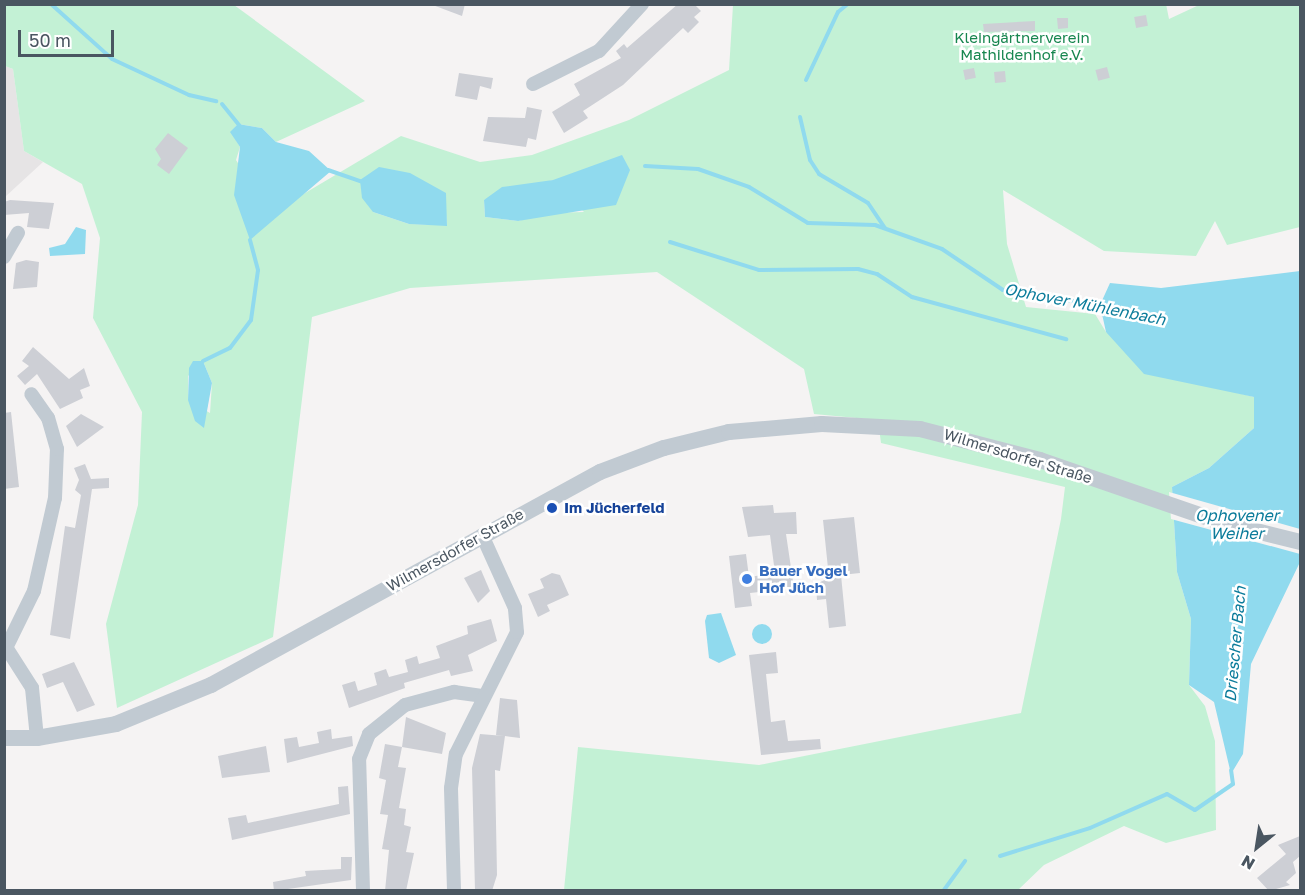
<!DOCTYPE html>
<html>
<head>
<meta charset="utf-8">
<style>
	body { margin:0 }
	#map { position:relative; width:1305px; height:895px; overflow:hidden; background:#f5f3f3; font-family:"Golos Text",sans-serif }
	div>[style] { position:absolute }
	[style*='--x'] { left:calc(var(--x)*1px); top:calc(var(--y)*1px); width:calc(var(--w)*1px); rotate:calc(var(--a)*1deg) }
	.education>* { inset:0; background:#e6e4e5 }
	.green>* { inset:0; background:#c3f1d5 }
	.water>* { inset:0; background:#90daee }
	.round { border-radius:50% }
	.pier>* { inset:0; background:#f5f3f3 }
	.stream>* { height:4px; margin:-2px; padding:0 2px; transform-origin:2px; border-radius:2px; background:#90daee }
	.building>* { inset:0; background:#cdcfd5; transform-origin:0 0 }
	.minor>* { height:14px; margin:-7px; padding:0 7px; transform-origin:7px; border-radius:7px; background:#c1cad2 }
	.tertiary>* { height:16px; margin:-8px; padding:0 8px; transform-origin:8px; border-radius:8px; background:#c1cad2 }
	.dots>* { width:16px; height:16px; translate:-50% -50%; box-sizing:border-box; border:3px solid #fff; border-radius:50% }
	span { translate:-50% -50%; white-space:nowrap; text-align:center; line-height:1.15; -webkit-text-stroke:5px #fff; paint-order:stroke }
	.park-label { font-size:15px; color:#17864f }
	.street-label { font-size:15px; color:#4a5661 }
	.transit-label { font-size:15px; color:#164399; font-weight:700 }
	.left { translate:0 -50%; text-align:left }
	.shop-label { font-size:15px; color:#366cbe; font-weight:700 }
	.water-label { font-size:16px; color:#0c7c9b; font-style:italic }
	.frame { position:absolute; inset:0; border:6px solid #4a5661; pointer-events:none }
	.north { position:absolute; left:1227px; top:817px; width:60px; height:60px; -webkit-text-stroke:4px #fff; paint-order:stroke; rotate:210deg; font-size:16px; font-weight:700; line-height:24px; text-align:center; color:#4a5661 }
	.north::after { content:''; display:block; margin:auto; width:21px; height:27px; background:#4a5661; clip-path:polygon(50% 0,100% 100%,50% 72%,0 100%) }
	.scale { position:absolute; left:18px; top:30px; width:96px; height:27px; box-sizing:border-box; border:3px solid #4a5661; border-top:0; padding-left:8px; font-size:18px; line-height:21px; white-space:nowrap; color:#4a5661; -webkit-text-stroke:4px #fff; paint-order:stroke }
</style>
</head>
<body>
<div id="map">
	<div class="education">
		<div style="clip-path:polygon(5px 66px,13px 69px,24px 151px,43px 162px,5px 197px)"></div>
	</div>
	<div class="green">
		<div style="clip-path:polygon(evenodd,1166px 4px,1169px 19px,1199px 5px,1300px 5px,1300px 227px,1227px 245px,1215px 221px,1196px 256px,1104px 251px,1003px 190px,1007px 244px,1026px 307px,1095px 314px,1106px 332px,1202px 384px,1254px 397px,1254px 428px,1209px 468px,1172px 487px,1177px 572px,1191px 619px,1189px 685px,1205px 706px,1215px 741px,1216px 830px,1166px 843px,1124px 826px,1044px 865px,1018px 890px,564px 890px,578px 747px,759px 765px,1021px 713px,1061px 519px,1065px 487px,881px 443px,878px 420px,814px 414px,804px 369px,657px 272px,410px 288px,312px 317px,273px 637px,117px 708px,106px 624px,138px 505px,142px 412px,93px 318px,100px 238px,82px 184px,24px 151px,13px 69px,5px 66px,5px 5px,234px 5px,365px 101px,276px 142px,262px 128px,238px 124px,231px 132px,240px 147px,236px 160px,274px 219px,290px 202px,401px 136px,480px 162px,532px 155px,629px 120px,729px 70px,733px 5px,1166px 4px,553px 180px,584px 212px,547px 213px,518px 221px,485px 217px,484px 200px,553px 180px,1166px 4px,373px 212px,446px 215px,447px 225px,409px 224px,373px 212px,1166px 4px,203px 361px,212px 383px,210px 413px,188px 400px,188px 376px,203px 361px)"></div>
	</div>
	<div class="water">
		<div style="clip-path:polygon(238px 124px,262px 128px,276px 142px,309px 151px,331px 171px,250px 240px,234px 195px,240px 147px,230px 132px)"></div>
		<div style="clip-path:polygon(622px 155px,630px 170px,616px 205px,518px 221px,485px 217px,484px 200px,502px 187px,553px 180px)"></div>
		<div style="clip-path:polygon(379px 167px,410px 173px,446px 193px,447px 226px,409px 224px,373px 212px,362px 198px,360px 180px)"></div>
		<div style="clip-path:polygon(76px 227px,86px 230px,85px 254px,50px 256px,49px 248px,65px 244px)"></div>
		<div style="clip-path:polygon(1300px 271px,1300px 562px,1251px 664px,1243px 754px,1231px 774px,1214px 702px,1189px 685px,1191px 619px,1177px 572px,1172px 487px,1209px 468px,1254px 428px,1254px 397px,1144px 374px,1106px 332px,1100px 305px,1110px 283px,1161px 288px)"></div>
		<div style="clip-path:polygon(203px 361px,212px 383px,204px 428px,195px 421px,188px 400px,189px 368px,193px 361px)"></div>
		<div style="clip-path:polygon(721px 613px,736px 655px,719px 663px,709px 658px,705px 621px,707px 615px)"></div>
		<div class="round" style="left:752px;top:624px;width:20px;height:20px"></div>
	</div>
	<div class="pier">
		<div style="clip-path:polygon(1169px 492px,1300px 529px,1300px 554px,1171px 519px)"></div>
	</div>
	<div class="stream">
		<div style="--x:51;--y:4;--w:82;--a:42"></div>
		<div style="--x:112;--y:59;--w:85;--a:25.1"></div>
		<div style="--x:189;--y:95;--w:28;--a:13"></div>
		<div style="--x:806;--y:80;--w:75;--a:-64.8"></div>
		<div style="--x:838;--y:12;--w:13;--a:-39"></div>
		<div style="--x:222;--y:104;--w:28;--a:51"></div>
		<div style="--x:800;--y:117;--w:44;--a:76.9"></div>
		<div style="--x:810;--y:160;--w:17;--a:57"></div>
		<div style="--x:819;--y:174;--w:57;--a:30.6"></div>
		<div style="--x:868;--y:203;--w:30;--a:56"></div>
		<div style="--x:645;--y:166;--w:53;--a:3.2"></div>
		<div style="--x:698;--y:169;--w:54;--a:19.4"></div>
		<div style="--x:749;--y:187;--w:69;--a:31.4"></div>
		<div style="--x:808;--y:223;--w:67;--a:1.7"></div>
		<div style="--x:875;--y:225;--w:71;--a:19.7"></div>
		<div style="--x:942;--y:249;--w:73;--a:33.9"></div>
		<div style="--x:1003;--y:290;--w:103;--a:8.9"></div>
		<div style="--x:328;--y:170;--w:37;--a:19"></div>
		<div style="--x:670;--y:242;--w:93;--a:17.5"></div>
		<div style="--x:759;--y:270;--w:99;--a:-0.6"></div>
		<div style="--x:858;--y:269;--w:20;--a:15"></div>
		<div style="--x:877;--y:274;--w:42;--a:33.3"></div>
		<div style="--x:912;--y:297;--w:160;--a:15.3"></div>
		<div style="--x:203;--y:361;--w:30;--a:-26"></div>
		<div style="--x:230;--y:348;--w:35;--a:-53"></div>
		<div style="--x:251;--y:320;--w:50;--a:-82"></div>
		<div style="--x:258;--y:270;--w:31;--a:-105"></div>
		<div style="--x:1000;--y:856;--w:94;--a:-17.3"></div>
		<div style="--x:1090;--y:828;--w:84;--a:-23.8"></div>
		<div style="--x:1167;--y:794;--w:32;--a:30"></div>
		<div style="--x:1195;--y:810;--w:46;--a:-34.4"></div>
		<div style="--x:1233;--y:784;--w:14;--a:-98"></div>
		<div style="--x:944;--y:890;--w:36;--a:-54"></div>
	</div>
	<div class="building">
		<div style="clip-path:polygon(430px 4px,465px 4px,462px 16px)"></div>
		<div style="clip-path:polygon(678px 4px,694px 4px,701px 11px,694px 17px,699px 22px,688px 33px,683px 28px,623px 85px,583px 111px,588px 118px,564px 133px,552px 112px,580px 95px,574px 84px,621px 58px,616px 51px,624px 44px,627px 48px)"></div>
		<div style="left:1146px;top:15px;width:11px;height:12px;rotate:80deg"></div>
		<div style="clip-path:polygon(1057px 18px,1068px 18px,1068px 28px,1058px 29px)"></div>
		<div style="clip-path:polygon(1035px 21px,1035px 31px,984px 32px,983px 24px)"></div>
		<div style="left:1107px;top:67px;width:11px;height:12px;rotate:75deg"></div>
		<div style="left:974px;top:68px;width:10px;height:11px;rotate:79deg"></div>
		<div style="left:1005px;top:71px;width:11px;height:11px;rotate:85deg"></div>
		<div style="clip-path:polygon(459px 73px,493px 78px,491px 89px,480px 86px,477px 100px,455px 96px)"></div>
		<div style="clip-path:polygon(527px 107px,542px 110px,536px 140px,528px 138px,526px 147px,483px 141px,488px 117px,525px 118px)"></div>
		<div style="clip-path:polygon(168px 133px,188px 148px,169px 174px,157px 165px,161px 159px,155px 149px)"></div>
		<div style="clip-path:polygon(10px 200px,54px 203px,49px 229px,27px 227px,29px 213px,4px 215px,4px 202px)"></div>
		<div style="clip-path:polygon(26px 260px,39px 262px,37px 287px,13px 289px,16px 263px)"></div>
		<div style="clip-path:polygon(33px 347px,69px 379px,84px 368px,90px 386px,80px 390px,83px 398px,60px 409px,37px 374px,25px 385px,17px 376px,29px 366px,22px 361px)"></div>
		<div style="clip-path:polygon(11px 412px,19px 487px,4px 489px,4px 413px)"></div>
		<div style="clip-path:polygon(81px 414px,104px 427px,77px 447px,66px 426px)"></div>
		<div style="clip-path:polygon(85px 464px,91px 479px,109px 478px,109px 488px,92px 489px,70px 639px,50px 635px,65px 526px,75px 528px,81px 495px,75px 490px,79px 480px,74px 468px)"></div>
		<div style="clip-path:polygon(773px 505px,774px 513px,796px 512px,797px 534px,786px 534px,794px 588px,750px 593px,752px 606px,735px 608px,729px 556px,746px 554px,749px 577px,775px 573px,770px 535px,748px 537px,742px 507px)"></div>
		<div style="clip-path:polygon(854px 517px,860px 573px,841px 575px,846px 626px,829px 628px,826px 599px,817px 600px,816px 584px,829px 578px,823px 520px)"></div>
		<div style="clip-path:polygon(481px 570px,490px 591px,478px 603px,464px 578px)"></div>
		<div style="clip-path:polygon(552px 573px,560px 575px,569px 595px,547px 605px,550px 611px,538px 617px,528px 594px,544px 588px,540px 579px)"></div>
		<div style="clip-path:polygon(491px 619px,497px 641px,468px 655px,473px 671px,451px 676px,449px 670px,404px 683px,405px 688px,349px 708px,342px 685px,355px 681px,358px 691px,377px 685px,374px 673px,386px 669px,389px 677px,408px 672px,405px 660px,417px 656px,419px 664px,440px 658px,436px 646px,468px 634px,467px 626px)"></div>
		<div style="clip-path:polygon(776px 652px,778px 673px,766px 674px,771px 722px,785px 720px,788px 741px,820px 739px,821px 749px,761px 755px,749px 655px)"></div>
		<div style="clip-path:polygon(74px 662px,95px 705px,77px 712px,63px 682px,47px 688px,42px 674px)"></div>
		<div style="clip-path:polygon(500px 698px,517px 700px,520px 738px,505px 736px,500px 771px,495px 770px,497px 875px,492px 891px,475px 891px,472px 768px,480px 734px,504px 736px,496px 735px)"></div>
		<div style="clip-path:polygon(406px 717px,446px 733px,442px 754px,402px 747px,398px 767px,406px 768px,399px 808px,406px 809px,404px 825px,411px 827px,406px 852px,414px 853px,406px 891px,385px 891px,389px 850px,382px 849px,388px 815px,380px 814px,386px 780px,379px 778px,385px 744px,402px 747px)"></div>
		<div style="clip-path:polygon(331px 729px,332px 739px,352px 736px,353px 746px,287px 763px,284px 739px,297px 737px,299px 747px,319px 743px,317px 732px)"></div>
		<div style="clip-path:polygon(266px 746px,270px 772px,222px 778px,218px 756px)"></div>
		<div style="clip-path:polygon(348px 786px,350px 814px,232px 840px,228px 818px,246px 815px,248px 823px,339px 804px,338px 787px)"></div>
		<div style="clip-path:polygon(1300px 836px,1300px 856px,1293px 862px,1296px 873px,1286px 882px,1290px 885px,1269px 891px,1257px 878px,1286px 854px,1278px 845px)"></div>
		<div style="clip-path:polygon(341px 857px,352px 857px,351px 880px,274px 891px,273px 882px,306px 876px,305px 871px,341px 869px)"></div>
	</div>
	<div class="minor">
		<div style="--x:533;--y:84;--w:74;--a:-26.6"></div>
		<div style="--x:599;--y:51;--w:64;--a:-47.5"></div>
		<div style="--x:4;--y:257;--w:28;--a:-60"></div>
		<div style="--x:4;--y:644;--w:52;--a:57.5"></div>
		<div style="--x:32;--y:688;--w:50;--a:84.3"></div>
		<div style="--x:7;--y:646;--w:61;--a:-63.9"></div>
		<div style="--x:34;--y:591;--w:95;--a:-77.3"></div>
		<div style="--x:55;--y:498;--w:49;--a:-87.7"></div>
		<div style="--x:57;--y:449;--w:32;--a:-106"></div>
		<div style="--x:48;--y:418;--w:29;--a:-125"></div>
		<div style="--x:363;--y:890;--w:131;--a:-91.7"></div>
		<div style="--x:359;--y:759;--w:27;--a:-68"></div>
		<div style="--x:369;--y:734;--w:46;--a:-38.9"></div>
		<div style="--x:405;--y:705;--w:51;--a:-14.9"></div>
		<div style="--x:454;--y:692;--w:28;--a:8"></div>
		<div style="--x:454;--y:890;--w:102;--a:-91.7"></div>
		<div style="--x:451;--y:788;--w:34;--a:-82"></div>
		<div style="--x:456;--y:754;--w:136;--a:-63.4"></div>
		<div style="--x:517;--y:632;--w:24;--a:-95"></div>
		<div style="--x:515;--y:608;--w:80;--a:-114.3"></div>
	</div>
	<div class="tertiary">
		<div style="--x:4;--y:738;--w:33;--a:0"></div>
		<div style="--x:37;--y:738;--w:80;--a:-10"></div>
		<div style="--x:116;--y:724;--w:103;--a:-22.3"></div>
		<div style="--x:211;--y:685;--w:443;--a:-28.7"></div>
		<div style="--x:600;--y:472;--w:68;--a:-20.6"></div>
		<div style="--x:664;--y:448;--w:67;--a:-13.8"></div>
		<div style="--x:729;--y:432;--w:93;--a:-4.9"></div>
		<div style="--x:822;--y:424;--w:98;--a:2.9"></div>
		<div style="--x:920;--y:429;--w:124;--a:14.5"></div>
		<div style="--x:1040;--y:460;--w:187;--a:19"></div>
		<div style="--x:1217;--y:521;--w:86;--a:14.2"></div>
	</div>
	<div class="dots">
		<div style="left:552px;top:508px;background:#1a4fb4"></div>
		<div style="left:747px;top:579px;background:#3f7fe0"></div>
	</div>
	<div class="park-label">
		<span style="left:1022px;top:46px">Kleingärtnerverein<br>Mathildenhof e.V.</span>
	</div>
	<div class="street-label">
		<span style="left:1018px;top:456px;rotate:17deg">Wilmersdorfer Straße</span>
		<span style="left:455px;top:550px;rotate:-29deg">Wilmersdorfer Straße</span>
	</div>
	<div class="transit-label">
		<span class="left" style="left:564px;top:508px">Im Jücherfeld</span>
	</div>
	<div class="shop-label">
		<span class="left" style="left:759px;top:579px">Bauer Vogel<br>Hof Jüch</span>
	</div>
	<div class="water-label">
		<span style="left:1085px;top:304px;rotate:11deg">Ophover Mühlenbach</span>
		<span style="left:1237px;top:524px">Ophovener<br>Weiher</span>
		<span style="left:1235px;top:644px;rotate:-85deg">Driescher Bach</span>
	</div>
	<div class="frame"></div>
	<div class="north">N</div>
	<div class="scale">50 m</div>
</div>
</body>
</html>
